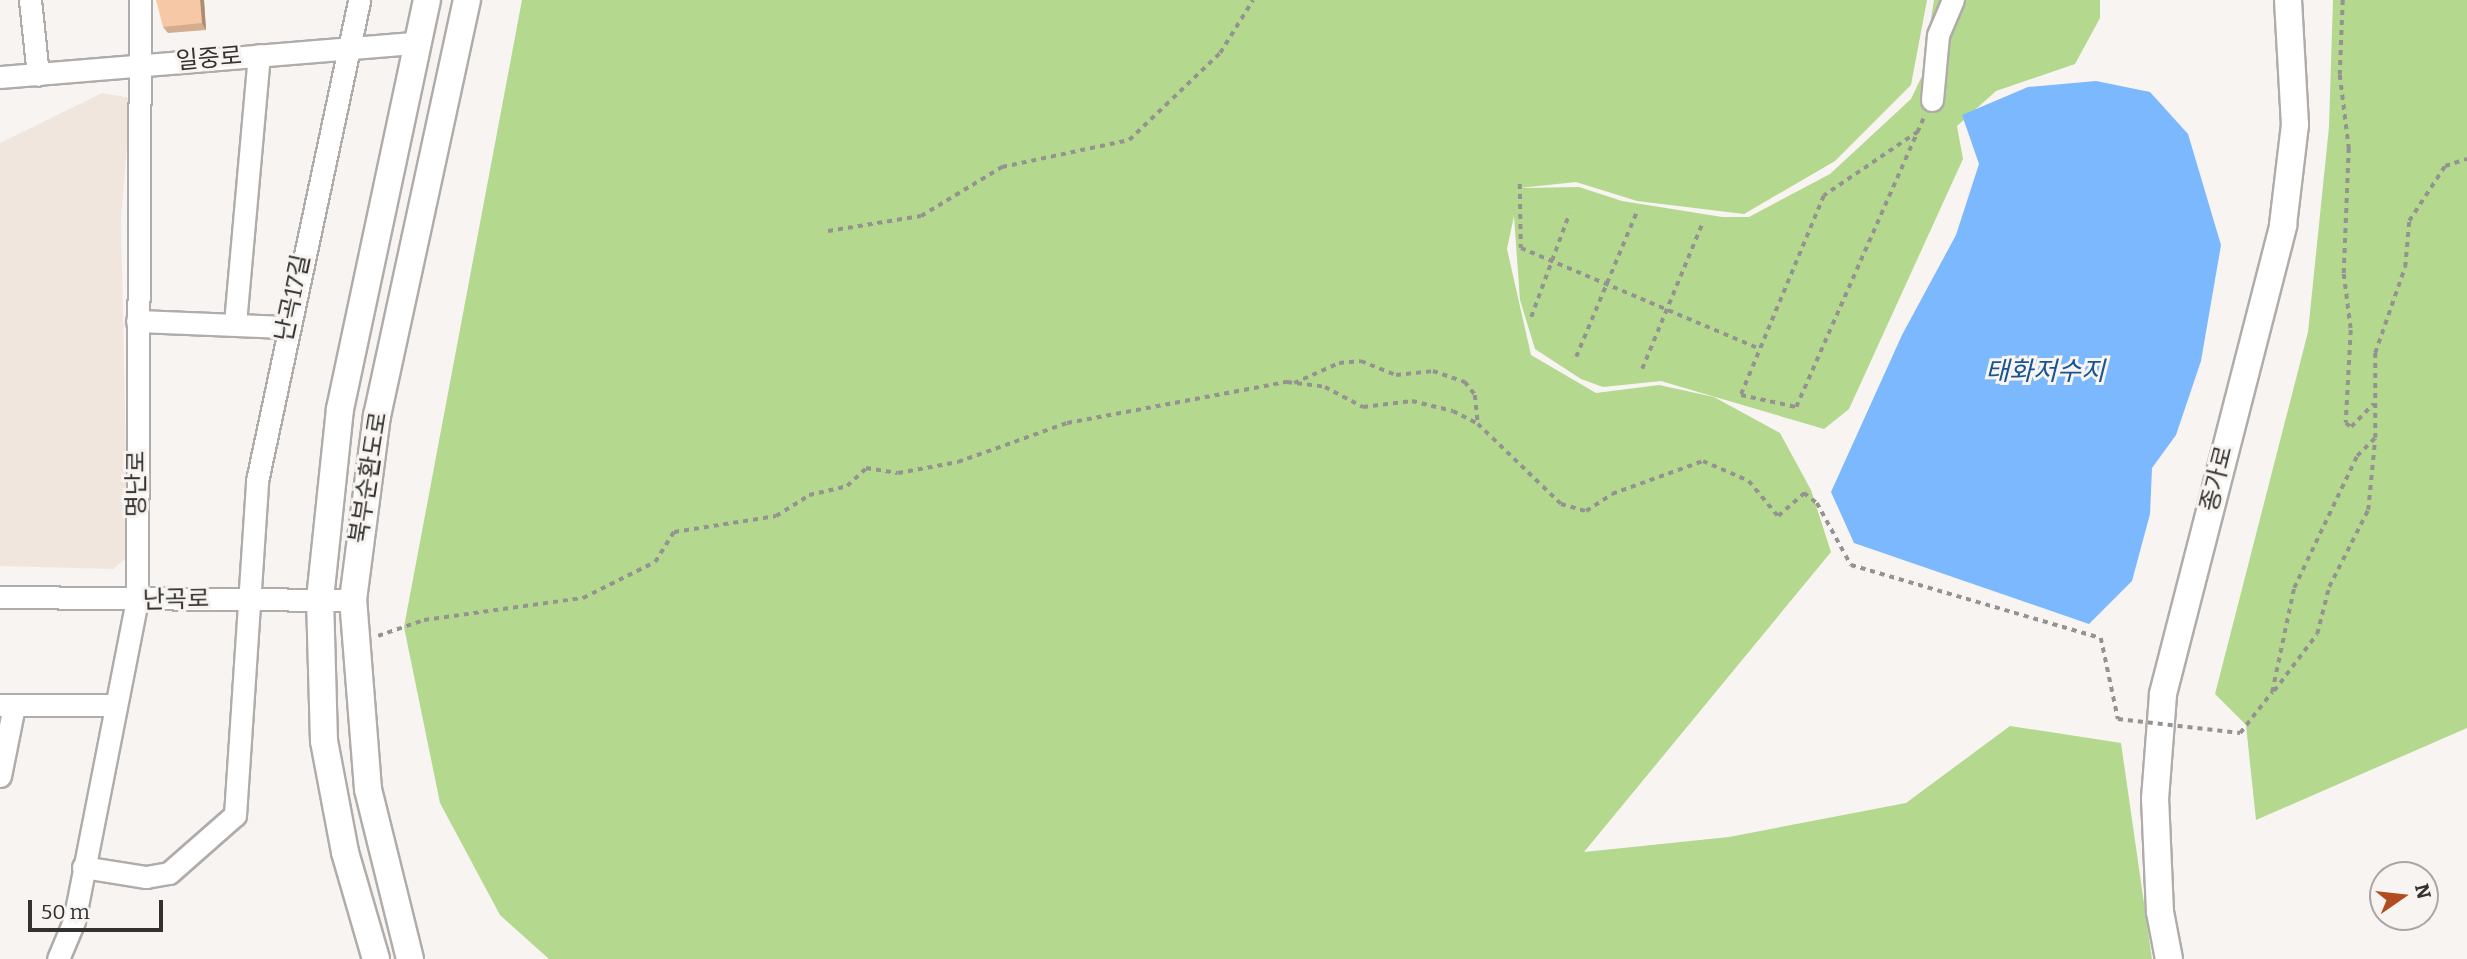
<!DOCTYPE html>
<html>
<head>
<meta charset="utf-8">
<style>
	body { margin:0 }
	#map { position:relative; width:2467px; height:959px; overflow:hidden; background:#f7f4f1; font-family:Bitter,"Noto Sans KR",serif }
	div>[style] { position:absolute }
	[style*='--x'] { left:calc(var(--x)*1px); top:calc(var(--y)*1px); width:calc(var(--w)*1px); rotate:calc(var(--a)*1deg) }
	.built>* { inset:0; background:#f1e6de }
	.green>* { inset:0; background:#b4d88e }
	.water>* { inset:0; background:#7bb8fd }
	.path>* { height:3.5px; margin-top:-1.75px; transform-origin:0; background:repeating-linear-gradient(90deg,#959391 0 5px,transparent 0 10px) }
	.roads { filter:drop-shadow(2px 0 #afaca9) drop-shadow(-2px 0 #afaca9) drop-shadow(0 2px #afaca9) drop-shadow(0 -2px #afaca9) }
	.minor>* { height:21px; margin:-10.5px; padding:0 10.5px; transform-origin:10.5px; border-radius:10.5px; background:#fff }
	.major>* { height:26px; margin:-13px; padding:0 13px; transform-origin:13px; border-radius:13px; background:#fff }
	.path-bridge>* { height:3.5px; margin-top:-1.75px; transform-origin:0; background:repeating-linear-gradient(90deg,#959391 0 5px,transparent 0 10px) }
	.wall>* { inset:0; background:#d4ac8e }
	.shaded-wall>* { inset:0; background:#ad8c74 }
	.building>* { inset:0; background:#f7c8a5 }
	span { translate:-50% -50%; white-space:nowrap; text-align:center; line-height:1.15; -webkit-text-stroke:6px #f7f4f1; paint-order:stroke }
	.street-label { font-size:24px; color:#333230 }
	.water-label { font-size:26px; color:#165492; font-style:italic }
	.north { position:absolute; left:2369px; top:861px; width:70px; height:70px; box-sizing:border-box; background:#f7f4f1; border:2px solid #a9a6a4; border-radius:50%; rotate:76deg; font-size:19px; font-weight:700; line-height:28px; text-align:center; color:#333230 }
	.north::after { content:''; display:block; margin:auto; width:24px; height:32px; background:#b14c1f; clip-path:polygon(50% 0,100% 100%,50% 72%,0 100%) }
	.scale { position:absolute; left:28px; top:900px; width:135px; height:32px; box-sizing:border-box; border:4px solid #333230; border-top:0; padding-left:9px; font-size:21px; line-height:24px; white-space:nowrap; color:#333230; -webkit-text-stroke:5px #f7f4f1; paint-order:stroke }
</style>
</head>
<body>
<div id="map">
	<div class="built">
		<div style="clip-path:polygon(102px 93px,131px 98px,121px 219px,128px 557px,113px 569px,0 566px,0 143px)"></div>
	</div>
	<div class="green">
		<div style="clip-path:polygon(522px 0,1927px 0,1911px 85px,1835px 161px,1744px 214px,1637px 201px,1576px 182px,1519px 188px,1579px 187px,1622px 201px,1722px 217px,1749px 217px,1830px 174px,1911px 99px,1922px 76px,1934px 0,2100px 0,2100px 18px,2075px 64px,1996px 91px,1957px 126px,1963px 159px,1849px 409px,1824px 429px,1661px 381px,1603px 387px,1581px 379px,1535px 349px,1520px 300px,1514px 216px,1507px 249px,1531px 355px,1596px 393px,1659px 385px,1714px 397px,1780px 433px,1811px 490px,1831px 552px,1584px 852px,1729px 837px,1906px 803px,2010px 726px,2121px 743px,2152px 959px,549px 959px,500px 915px,440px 803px,404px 627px)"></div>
		<div style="clip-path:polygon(2333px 0,2467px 0,2467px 728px,2256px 820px,2246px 725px,2215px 694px,2308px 332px,2329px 127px)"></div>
	</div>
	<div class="water">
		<div style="clip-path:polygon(2096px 81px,2150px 92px,2188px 134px,2221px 245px,2201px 361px,2176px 435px,2152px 468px,2150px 514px,2132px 581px,2089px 624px,1854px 543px,1831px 492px,1902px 335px,1956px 235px,1979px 164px,1962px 115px,2028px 87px)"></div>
	</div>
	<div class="path">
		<div style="--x:2343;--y:0;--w:75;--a:92.3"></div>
		<div style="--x:2340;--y:75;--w:74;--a:83"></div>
		<div style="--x:2349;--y:148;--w:126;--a:92.3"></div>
		<div style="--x:2344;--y:274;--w:56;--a:82.9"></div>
		<div style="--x:2351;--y:330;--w:93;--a:93.1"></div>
		<div style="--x:2346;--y:423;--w:6;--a:39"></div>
		<div style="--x:2351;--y:427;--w:32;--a:-46"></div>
		<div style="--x:1918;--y:132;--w:114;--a:145.8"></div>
		<div style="--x:1824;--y:196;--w:216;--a:112.6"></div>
		<div style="--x:1741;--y:395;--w:56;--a:12.3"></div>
		<div style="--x:1796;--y:407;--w:319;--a:-66.2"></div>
		<div style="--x:1520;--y:184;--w:64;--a:89.1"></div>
		<div style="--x:1521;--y:248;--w:259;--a:22.9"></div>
		<div style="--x:828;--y:231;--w:94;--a:-9.2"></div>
		<div style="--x:921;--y:216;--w:95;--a:-31.2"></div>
		<div style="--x:1002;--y:167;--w:130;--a:-12"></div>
		<div style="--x:1129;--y:140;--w:126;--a:-43.7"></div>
		<div style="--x:1220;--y:53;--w:62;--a:-58.1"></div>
		<div style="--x:1531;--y:317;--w:110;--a:-69.7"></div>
		<div style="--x:1576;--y:357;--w:160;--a:-67.3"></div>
		<div style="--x:1642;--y:369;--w:157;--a:-67.5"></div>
		<div style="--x:1294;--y:383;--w:49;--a:-24"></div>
		<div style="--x:1339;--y:363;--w:22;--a:-5"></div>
		<div style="--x:1361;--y:361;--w:38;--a:22"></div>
		<div style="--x:1396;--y:375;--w:37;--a:-6"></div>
		<div style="--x:1433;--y:371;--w:34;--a:19"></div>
		<div style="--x:1465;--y:382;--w:16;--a:52"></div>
		<div style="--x:1475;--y:395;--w:29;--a:84"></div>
		<div style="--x:378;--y:636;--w:49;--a:-19.2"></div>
		<div style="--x:424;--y:620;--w:161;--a:-7.9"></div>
		<div style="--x:583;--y:598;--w:80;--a:-26.6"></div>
		<div style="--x:655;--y:562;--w:36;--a:-58"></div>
		<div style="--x:674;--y:532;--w:103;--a:-8.9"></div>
		<div style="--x:776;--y:516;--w:39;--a:-32"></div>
		<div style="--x:809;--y:495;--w:39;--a:-13"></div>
		<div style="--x:847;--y:486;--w:26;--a:-43"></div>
		<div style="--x:866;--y:468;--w:32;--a:9"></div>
		<div style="--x:898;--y:473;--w:61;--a:-10.4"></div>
		<div style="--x:958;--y:462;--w:116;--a:-19.7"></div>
		<div style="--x:1067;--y:423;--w:224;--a:-10.6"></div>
		<div style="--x:1287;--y:382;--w:38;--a:7"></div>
		<div style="--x:1325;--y:387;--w:43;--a:27.8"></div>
		<div style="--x:1363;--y:407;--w:49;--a:-7"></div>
		<div style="--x:1412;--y:401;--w:42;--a:13.7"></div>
		<div style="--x:1453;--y:411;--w:28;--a:27"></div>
		<div style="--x:1478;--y:424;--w:115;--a:43.9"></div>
		<div style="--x:1561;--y:504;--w:26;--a:16"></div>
		<div style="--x:1586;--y:511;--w:31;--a:-33"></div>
		<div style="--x:1612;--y:494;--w:97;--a:-19.9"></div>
		<div style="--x:1703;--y:461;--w:50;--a:23.5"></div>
		<div style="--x:1749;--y:481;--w:45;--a:50.4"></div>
		<div style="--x:1778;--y:516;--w:35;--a:-41"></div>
		<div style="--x:1804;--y:493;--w:16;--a:38"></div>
		<div style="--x:1817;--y:503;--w:71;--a:61.3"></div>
		<div style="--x:1851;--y:565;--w:260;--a:16.3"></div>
		<div style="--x:2101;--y:638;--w:83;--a:78.1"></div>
		<div style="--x:2274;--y:691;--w:71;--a:-53"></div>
		<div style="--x:2317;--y:634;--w:49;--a:-75.7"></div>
		<div style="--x:2329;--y:587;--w:86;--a:-63.1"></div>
		<div style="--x:2368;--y:510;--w:71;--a:-84.4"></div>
		<div style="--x:2240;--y:733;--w:52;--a:-52"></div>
		<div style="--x:2272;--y:692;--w:106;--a:-78.1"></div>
		<div style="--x:2294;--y:588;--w:146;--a:-64.5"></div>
		<div style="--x:2357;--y:456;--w:25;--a:-45"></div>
		<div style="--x:2375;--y:438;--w:85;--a:-90"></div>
		<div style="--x:2375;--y:353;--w:91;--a:-70.8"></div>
		<div style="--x:2405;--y:267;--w:46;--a:-85"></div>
		<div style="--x:2409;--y:221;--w:66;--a:-56.8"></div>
		<div style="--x:2445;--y:166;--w:23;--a:-18"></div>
	</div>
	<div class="roads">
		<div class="minor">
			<div style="--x:30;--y:0;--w:75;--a:83.9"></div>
			<div style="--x:0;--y:77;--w:419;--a:-4.7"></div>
			<div style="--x:1932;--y:100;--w:65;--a:-84.7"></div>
			<div style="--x:1938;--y:35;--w:38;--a:-67"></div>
			<div style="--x:137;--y:321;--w:149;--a:2.3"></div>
			<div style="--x:235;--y:323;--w:269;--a:-84.9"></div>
			<div style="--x:0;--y:597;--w:353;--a:0.5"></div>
			<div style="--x:0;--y:705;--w:116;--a:0"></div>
			<div style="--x:0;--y:776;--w:71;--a:-78.7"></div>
			<div style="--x:83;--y:867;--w:64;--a:9"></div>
			<div style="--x:146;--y:877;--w:23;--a:-10"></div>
			<div style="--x:169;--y:873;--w:88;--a:-41.3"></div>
			<div style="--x:235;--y:815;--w:335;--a:-86.2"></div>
			<div style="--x:257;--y:481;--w:492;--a:-78"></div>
			<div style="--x:58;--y:959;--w:41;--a:-67.2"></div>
			<div style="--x:74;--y:921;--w:327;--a:-78.9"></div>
			<div style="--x:137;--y:600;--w:600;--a:-89.71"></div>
		</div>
		<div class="major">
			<div style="--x:376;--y:959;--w:111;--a:-106.2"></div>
			<div style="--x:345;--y:852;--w:113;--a:-100.7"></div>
			<div style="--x:324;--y:741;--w:142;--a:-91.6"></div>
			<div style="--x:320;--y:599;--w:191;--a:-84"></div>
			<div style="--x:340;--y:409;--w:418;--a:-78"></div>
			<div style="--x:410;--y:959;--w:175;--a:-103.9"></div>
			<div style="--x:368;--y:789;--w:190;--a:-94.5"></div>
			<div style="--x:353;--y:600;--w:186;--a:-82.6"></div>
			<div style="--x:377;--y:416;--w:426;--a:-77.8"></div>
			<div style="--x:2169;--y:959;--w:48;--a:-100.8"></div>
			<div style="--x:2160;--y:912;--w:113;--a:-92.5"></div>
			<div style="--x:2155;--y:799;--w:105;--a:-85.6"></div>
			<div style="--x:2163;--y:694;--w:484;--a:-75.6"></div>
			<div style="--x:2283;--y:225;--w:101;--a:-83.2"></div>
			<div style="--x:2295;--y:125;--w:125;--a:-93.2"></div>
		</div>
	</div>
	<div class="path-bridge">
		<div style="--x:2118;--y:719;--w:123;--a:6.5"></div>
	</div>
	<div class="wall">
		<div style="clip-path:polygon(204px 0,206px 30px,168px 33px,163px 27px)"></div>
	</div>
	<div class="shaded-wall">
		<div style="clip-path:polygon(200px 0,204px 0,206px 30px,202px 23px)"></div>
	</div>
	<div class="building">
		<div style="clip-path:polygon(156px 0,200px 0,202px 23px,163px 27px)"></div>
	</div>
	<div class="street-label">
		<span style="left:209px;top:59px;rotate:-5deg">일중로</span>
		<span style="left:293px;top:298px;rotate:-78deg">난곡17길</span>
		<span style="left:369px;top:478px;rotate:-81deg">북부순환도로</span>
		<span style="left:2217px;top:479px;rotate:-76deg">종가로</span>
		<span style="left:137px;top:484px;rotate:-90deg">명난로</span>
		<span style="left:176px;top:600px;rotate:-1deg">난곡로</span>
	</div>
	<div class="water-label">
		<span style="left:2045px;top:372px">태화저수지</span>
	</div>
	<div class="north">N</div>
	<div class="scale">50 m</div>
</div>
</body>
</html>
